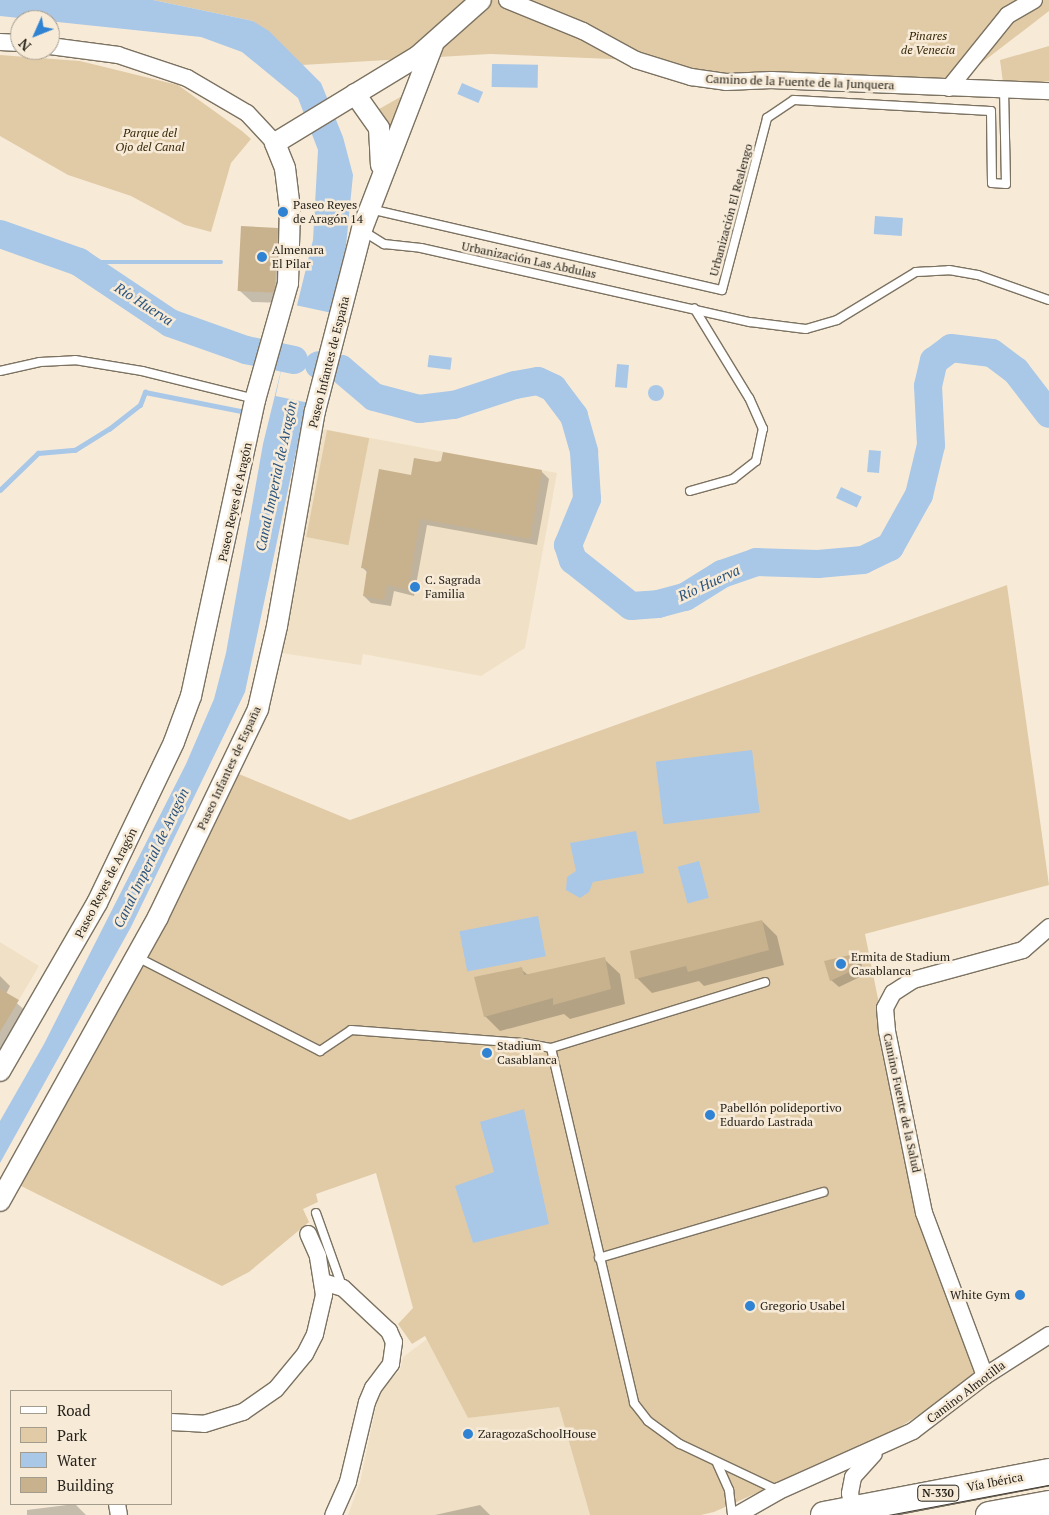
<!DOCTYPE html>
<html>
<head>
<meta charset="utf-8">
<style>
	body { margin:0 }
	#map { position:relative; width:1049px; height:1515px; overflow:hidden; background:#f7ebd8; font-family:"PT Serif",serif }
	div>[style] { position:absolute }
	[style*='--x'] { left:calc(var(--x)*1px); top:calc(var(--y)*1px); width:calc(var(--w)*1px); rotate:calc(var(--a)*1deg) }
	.built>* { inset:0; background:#f0e0c6 }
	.green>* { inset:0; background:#e1cba7; transform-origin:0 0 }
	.water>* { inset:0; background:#a9c7e7; transform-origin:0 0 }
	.round { border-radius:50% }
	.pier>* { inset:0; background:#f7ebd8; transform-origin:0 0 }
	.shadow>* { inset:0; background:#0003 }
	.stream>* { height:4.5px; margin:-2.25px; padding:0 2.25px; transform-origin:2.25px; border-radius:2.25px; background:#a9c7e7 }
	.river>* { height:28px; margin:-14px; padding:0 14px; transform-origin:14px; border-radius:14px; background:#a9c7e7 }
	.building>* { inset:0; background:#c8b28e; transform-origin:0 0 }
	.roads { filter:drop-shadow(1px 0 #7c7261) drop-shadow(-1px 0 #7c7261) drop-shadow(0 1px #7c7261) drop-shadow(0 -1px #7c7261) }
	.service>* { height:8px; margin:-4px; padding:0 4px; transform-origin:4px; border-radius:4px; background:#fff }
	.minor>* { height:16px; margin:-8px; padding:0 8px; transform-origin:8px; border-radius:8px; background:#fff }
	.tertiary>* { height:20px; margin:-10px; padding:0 10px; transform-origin:10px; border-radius:10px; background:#fff }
	.trunk>* { height:26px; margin:-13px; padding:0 13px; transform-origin:13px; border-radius:13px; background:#fff }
	.tram>* { height:1px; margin:-0.5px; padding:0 0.5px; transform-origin:0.5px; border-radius:0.5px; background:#423d34 }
	.dots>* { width:14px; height:14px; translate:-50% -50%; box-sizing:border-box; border:2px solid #f7ebd8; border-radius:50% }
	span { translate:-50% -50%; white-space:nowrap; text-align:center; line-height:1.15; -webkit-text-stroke:5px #f7ebd8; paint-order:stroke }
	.shield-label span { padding:1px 4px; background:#f7ebd8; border:1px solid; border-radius:4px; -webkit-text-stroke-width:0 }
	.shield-label { font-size:11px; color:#26221b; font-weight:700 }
	.park-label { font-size:12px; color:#382809; font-style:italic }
	.street-label { font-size:12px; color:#26221b }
	.poi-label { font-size:12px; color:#26221b }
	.left { translate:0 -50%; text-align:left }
	.right { translate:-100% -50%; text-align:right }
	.water-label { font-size:14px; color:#29537e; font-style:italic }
	.legend { position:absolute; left:10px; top:1390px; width:162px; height:115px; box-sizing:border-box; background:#f7ebd8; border:1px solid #a39b8c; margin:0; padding:6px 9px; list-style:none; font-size:15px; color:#26221b }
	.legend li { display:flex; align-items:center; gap:10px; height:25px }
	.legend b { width:25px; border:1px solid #a39b8c }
	.north { position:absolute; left:10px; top:10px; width:50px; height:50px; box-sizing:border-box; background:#f7ebd8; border:1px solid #a39b8c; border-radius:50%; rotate:226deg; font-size:14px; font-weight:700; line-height:20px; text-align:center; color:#26221b }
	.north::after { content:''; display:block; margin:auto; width:18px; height:22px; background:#2f83d2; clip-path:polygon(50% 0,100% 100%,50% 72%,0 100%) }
</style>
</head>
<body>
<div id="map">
	<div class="built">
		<div style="clip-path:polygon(323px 429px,557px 473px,525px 648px,481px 676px,363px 654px,361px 665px,281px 653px)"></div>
		<div style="clip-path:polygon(0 942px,39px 966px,19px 1000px,0 989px)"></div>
		<div style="clip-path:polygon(427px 1339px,468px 1418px,559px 1407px,590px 1515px,348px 1515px,360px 1482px,379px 1392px,400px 1370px,403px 1357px)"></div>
	</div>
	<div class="green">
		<div style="clip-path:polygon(153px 0,1049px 0,1049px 11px,949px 88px,726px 82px,636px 60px,490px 54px,302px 65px,253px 21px)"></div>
		<div style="clip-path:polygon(1049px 46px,1049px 81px,1004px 90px,1000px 60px)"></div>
		<div style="clip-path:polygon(0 55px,80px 61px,178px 85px,242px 131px,251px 139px,231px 163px,211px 232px,185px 225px,131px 196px,68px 175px,0 136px)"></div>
		<div style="clip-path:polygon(411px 91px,391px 139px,379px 109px)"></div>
		<div style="left:327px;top:430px;width:43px;height:109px;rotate:11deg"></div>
		<div style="clip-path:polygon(1007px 585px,1049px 885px,865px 934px,921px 1212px,981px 1376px,887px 1435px,714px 1512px,701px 1515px,590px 1515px,559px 1407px,468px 1418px,425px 1336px,412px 1344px,398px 1324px,413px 1308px,376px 1173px,316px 1194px,318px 1202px,303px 1209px,309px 1222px,249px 1272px,222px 1286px,17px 1184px,234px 772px,350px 820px)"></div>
	</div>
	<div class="water">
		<div style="clip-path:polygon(0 0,153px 0,253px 21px,269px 31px,321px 83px,343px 137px,353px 175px,346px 246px,296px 452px,245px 692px,131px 927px,0 1163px,0 1121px,44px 1044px,186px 764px,214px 699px,226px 653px,263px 444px,313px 240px,318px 150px,298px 98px,242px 52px,201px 37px,0 16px)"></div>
		<div style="left:492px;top:64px;width:46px;height:23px;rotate:1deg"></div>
		<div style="left:462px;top:83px;width:23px;height:12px;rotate:23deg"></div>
		<div style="left:875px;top:216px;width:28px;height:18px;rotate:4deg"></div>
		<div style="left:429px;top:355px;width:23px;height:12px;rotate:7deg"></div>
		<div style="left:617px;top:364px;width:12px;height:23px;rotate:5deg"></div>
		<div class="round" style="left:648px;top:385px;width:16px;height:16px"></div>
		<div style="left:869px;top:450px;width:12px;height:22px;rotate:5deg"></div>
		<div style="left:841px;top:487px;width:23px;height:12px;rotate:25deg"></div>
		<div style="left:752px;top:750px;width:63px;height:97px;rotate:83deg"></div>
		<div style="clip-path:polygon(636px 831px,644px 873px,593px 882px,589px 892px,580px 898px,566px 890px,567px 877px,576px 871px,570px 843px)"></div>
		<div style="left:699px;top:861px;width:38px;height:22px;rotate:75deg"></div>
		<div style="left:538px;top:916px;width:41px;height:80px;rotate:79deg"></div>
		<div style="clip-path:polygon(524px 1109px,549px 1224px,473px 1243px,455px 1186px,494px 1172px,480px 1122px)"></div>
	</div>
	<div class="pier">
		<div style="left:295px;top:305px;width:38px;height:93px;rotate:12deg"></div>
	</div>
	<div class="shadow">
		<div style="clip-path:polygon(277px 229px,288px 240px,284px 303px,252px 302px,240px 291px)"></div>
		<div style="clip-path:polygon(437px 463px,541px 471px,549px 479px,537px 545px,427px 525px,414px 596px,394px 591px,391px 606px,371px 603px,364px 596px,368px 573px,362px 567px,412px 476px)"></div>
		<div style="clip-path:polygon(762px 921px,777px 936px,784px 965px,704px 986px,699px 981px,652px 993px,637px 978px)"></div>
		<div style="clip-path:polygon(854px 955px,861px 962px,864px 975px,839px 987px,831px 980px)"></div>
		<div style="clip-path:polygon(604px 959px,620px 974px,625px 1004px,570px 1019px,564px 1014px,500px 1031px,485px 1016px,521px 969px,528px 975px)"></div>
		<div style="clip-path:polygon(0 976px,10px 986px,6px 994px,40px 1023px,30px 1040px,26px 1038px,0 1080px)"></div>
		<div style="clip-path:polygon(75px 1504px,86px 1515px,27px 1515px,27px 1510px)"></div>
		<div style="clip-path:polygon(480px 1505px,490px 1515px,435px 1515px)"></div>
	</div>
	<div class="stream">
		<div style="--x:79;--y:262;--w:142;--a:0"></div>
		<div style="--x:0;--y:490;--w:53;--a:-44.2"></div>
		<div style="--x:38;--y:453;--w:37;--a:-5"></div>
		<div style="--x:75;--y:450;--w:40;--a:-32"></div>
		<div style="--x:109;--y:429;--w:39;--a:-38"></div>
		<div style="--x:140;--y:405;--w:14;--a:-69"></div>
		<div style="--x:145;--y:392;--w:98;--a:11.2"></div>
	</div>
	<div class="river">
		<div style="--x:0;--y:234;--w:84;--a:19.5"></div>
		<div style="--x:79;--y:262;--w:110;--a:33.8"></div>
		<div style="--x:170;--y:323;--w:81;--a:19.6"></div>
		<div style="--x:246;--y:350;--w:49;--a:11.8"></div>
		<div style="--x:319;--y:365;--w:22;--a:10"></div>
		<div style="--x:341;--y:369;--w:43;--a:40.3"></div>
		<div style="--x:374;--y:397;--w:47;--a:14.9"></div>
		<div style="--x:419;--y:409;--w:35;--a:-7"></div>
		<div style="--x:454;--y:405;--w:64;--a:-18.2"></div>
		<div style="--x:515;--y:385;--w:23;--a:-10"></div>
		<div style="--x:538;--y:381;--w:17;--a:25"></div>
		<div style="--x:553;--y:388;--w:35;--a:53"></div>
		<div style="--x:574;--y:416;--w:37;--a:74"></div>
		<div style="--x:584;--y:452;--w:47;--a:86.3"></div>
		<div style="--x:587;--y:499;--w:50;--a:112.4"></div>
		<div style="--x:568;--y:545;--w:16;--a:72"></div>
		<div style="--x:573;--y:560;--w:74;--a:38.4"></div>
		<div style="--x:631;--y:606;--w:27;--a:-4"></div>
		<div style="--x:658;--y:604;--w:28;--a:-15"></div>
		<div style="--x:685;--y:597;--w:44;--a:-31.9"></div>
		<div style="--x:722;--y:574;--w:36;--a:-19"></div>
		<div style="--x:756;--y:562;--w:62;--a:1.8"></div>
		<div style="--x:818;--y:564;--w:45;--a:-5.1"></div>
		<div style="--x:863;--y:560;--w:30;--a:-26"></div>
		<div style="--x:890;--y:547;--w:60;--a:-60.9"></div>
		<div style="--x:919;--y:495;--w:51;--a:-76.5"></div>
		<div style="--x:931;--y:445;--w:59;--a:-92.9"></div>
		<div style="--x:928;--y:386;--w:26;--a:-77"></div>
		<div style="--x:934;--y:361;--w:21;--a:-37"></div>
		<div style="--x:951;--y:348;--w:41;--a:7"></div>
		<div style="--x:992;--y:353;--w:30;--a:37"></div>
		<div style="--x:1016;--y:371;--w:54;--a:52.5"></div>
	</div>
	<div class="building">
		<div style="left:241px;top:226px;width:37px;height:65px;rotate:3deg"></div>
		<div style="clip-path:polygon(443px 452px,542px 470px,530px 539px,420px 519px,408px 590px,387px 585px,384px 600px,363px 596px,367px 569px,361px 568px,379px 469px,411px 475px,414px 458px,437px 462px,441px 461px)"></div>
		<div style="clip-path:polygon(762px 920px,769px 950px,688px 972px,686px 966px,635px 979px,630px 951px)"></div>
		<div style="clip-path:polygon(854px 954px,858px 968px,830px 981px,824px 961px)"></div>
		<div style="clip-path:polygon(605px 957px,611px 989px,553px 1005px,553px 998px,484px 1017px,474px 977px,522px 967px,524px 975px)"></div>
		<div style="clip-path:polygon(0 989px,19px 1000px,0 1032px)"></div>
	</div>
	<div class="roads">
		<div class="service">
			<div style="--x:370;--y:209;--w:361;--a:13"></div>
			<div style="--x:722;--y:290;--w:178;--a:-75.3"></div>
			<div style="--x:767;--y:118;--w:32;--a:-34"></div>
			<div style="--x:794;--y:100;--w:197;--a:3.2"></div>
			<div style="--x:991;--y:111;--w:72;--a:89.2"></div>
			<div style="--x:992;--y:183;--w:14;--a:4"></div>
			<div style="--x:1006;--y:184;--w:94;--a:-91.2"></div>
			<div style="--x:363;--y:231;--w:25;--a:32"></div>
			<div style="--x:384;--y:244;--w:37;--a:6"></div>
			<div style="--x:421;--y:248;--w:337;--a:12.7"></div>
			<div style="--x:750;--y:322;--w:56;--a:7.1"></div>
			<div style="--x:806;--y:329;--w:32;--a:-16"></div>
			<div style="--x:837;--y:320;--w:92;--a:-31.3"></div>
			<div style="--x:916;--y:272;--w:33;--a:-3"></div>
			<div style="--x:949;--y:270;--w:29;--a:10"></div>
			<div style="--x:978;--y:275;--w:75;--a:19.4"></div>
			<div style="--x:0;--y:371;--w:41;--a:-12.7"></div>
			<div style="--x:40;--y:362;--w:35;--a:-3"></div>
			<div style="--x:75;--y:360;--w:68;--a:9.3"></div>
			<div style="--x:142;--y:371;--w:116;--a:13.9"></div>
			<div style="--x:690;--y:491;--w:45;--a:-15.6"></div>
			<div style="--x:733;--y:479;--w:29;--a:-38"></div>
			<div style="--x:756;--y:461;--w:33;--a:-78"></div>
			<div style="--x:763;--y:429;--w:34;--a:-114"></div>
			<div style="--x:749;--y:398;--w:105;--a:-121.4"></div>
			<div style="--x:137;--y:957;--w:206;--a:27.2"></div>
			<div style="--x:320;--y:1051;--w:37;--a:-34"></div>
			<div style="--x:351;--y:1030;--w:172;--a:4.3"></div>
			<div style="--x:523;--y:1043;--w:28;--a:10"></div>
			<div style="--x:551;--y:1048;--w:224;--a:-17.1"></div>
			<div style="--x:551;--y:1048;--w:365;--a:76.8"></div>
			<div style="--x:634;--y:1403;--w:23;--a:52"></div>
			<div style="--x:648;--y:1421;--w:39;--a:36"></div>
			<div style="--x:680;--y:1444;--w:110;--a:25.4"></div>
			<div style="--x:316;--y:1213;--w:77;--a:70.4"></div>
			<div style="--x:599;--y:1258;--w:234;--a:-16.4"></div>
			<div style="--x:717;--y:1463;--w:30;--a:66"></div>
			<div style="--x:729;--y:1490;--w:25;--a:83"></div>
		</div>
		<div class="minor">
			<div style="--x:507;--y:0;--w:82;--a:22.2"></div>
			<div style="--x:583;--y:31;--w:60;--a:28.7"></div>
			<div style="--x:636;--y:60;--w:58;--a:17.2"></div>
			<div style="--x:691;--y:77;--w:35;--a:8"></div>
			<div style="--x:726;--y:82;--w:46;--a:-2.5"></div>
			<div style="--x:772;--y:80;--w:277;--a:2.3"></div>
			<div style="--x:0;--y:42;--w:20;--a:3"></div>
			<div style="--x:50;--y:46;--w:69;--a:7.5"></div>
			<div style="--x:118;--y:55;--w:73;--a:18.4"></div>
			<div style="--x:187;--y:78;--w:69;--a:30.3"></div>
			<div style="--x:247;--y:113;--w:41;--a:47"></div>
			<div style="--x:949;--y:88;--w:94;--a:-51.1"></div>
			<div style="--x:1008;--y:15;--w:30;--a:-30"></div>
			<div style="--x:323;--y:1282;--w:21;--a:17"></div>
			<div style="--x:343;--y:1288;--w:63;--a:43.1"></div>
			<div style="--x:389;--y:1331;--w:12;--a:66"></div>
			<div style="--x:394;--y:1342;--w:22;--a:98"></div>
			<div style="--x:391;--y:1364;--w:30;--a:127"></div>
			<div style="--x:373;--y:1388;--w:15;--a:113"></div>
			<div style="--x:367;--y:1402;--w:82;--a:103.4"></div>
			<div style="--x:348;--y:1482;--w:36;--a:114"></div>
			<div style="--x:985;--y:1376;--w:174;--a:-110.5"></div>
			<div style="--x:924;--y:1213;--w:186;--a:-101.5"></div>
			<div style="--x:887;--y:1031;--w:23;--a:-95"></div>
			<div style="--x:885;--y:1008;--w:17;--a:-62"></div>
			<div style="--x:893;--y:993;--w:24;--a:-33"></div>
			<div style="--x:913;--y:980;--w:114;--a:-15.3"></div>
			<div style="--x:1023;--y:950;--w:35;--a:-41"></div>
			<div style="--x:171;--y:1422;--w:33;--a:3"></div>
			<div style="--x:204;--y:1424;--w:41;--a:-17.1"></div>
			<div style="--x:243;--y:1412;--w:40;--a:-34.9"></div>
			<div style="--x:276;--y:1389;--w:45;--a:-50.4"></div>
			<div style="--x:305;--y:1354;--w:22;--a:-63"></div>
			<div style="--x:315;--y:1334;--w:40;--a:-77"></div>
			<div style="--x:324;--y:1295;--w:39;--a:-99"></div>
			<div style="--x:318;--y:1256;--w:24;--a:-114"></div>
			<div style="--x:117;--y:1504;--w:11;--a:80"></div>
			<div style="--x:853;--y:1510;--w:17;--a:-100"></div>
			<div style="--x:850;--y:1493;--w:16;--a:-79"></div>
			<div style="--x:853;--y:1477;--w:31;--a:-48"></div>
			<div style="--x:737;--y:1515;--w:48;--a:-29.7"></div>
			<div style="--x:779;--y:1491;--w:147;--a:-24.1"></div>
			<div style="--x:913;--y:1431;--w:91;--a:-37.4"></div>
			<div style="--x:985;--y:1376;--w:76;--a:-32.6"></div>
		</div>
		<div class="tertiary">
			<div style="--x:355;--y:94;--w:42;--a:54.8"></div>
			<div style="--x:379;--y:128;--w:37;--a:87"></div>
			<div style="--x:0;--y:1071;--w:194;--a:-60"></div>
			<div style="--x:97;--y:903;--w:178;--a:-64.4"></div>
			<div style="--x:174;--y:742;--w:49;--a:-69.7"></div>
			<div style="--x:191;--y:696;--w:303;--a:-77.8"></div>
			<div style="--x:255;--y:400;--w:122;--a:-74.2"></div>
			<div style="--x:288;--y:283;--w:74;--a:-88.5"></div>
			<div style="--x:290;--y:209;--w:41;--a:-97"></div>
			<div style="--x:285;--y:168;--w:27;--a:-112"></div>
			<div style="--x:275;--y:143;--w:167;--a:-31.3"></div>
			<div style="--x:418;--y:56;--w:84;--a:-41.6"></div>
			<div style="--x:0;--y:1201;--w:325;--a:-60.9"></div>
			<div style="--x:158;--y:917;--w:231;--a:-64.3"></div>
			<div style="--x:258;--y:709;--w:85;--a:-77.1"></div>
			<div style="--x:277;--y:626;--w:218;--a:-80"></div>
			<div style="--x:315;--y:411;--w:188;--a:-75.5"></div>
			<div style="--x:362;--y:229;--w:197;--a:-68.9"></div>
		</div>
		<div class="trunk">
			<div style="--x:824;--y:1515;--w:229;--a:-10.8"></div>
			<div style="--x:989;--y:1515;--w:61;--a:-10.4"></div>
		</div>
	</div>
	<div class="tram">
		<div style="--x:888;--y:1515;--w:164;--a:-10.6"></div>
	</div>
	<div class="dots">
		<div style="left:283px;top:212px;background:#2f83d2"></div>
		<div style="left:262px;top:257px;background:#2f83d2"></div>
		<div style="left:415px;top:587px;background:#2f83d2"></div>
		<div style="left:841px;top:964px;background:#2f83d2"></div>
		<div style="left:487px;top:1053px;background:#2f83d2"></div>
		<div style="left:710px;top:1115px;background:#2f83d2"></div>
		<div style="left:1020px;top:1295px;background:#2f83d2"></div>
		<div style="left:750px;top:1306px;background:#2f83d2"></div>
		<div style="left:468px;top:1434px;background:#2f83d2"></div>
	</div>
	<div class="shield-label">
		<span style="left:938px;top:1493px">N-330</span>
	</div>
	<div class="park-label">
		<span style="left:928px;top:43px">Pinares<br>de Venecia</span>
		<span style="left:150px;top:140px">Parque del<br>Ojo del Canal</span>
	</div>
	<div class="street-label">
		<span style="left:800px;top:82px;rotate:2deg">Camino de la Fuente de la Junquera</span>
		<span style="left:731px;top:210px;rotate:-75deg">Urbanización El Realengo</span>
		<span style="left:529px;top:260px;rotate:12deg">Urbanización Las Abdulas</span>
		<span style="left:329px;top:362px;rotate:-76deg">Paseo Infantes de España</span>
		<span style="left:235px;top:502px;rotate:-78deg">Paseo Reyes de Aragón</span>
		<span style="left:229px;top:768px;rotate:-65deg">Paseo Infantes de España</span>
		<span style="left:106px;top:883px;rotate:-63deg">Paseo Reyes de Aragón</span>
		<span style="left:902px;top:1103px;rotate:78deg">Camino Fuente de la Salud</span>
		<span style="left:966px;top:1392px;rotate:-37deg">Camino Almotilla</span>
		<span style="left:995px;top:1482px;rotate:-11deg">Vía Ibérica</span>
	</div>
	<div class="poi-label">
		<span class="left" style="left:293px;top:212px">Paseo Reyes<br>de Aragón 14</span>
		<span class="left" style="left:272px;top:257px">Almenara<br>El Pilar</span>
		<span class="left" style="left:425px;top:587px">C. Sagrada<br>Familia</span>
		<span class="left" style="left:851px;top:964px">Ermita de Stadium<br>Casablanca</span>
		<span class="left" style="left:497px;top:1053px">Stadium<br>Casablanca</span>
		<span class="left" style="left:720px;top:1115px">Pabellón polideportivo<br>Eduardo Lastrada</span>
		<span class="right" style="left:1010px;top:1295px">White Gym</span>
		<span class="left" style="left:760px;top:1306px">Gregorio Usabel</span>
		<span class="left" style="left:478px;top:1434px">ZaragozaSchoolHouse</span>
	</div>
	<div class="water-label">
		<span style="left:144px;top:304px;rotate:33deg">Río Huerva</span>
		<span style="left:276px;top:476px;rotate:-78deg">Canal Imperial de Aragón</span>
		<span style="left:709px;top:583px;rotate:-25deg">Río Huerva</span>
		<span style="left:151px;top:858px;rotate:-64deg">Canal Imperial de Aragón</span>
	</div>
	<ul class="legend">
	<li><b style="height:6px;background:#fff"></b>Road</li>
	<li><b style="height:14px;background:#e1cba7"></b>Park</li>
	<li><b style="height:14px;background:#a9c7e7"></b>Water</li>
	<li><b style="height:14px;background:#c8b28e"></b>Building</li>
	</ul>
	<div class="north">N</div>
</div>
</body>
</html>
